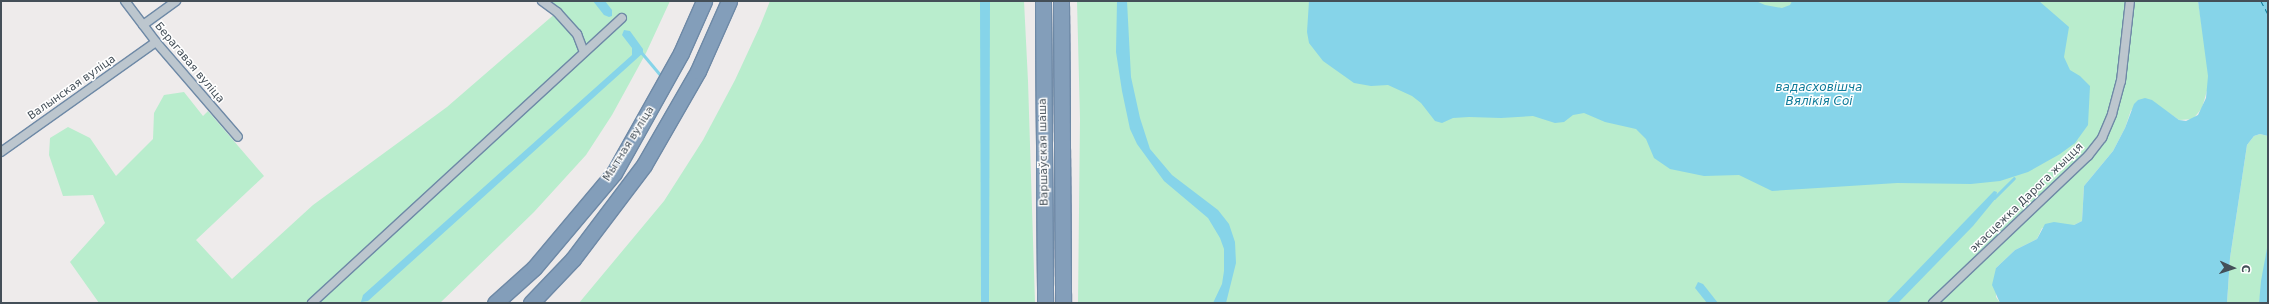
<!DOCTYPE html>
<html>
<head>
<meta charset="utf-8">
<style>
	body { margin:0 }
	#map { position:relative; width:2269px; height:304px; overflow:hidden; background:#eeebeb; font-family:"DejaVu Sans",sans-serif }
	div>[style] { position:absolute }
	[style*='--x'] { left:calc(var(--x)*1px); top:calc(var(--y)*1px); width:calc(var(--w)*1px); rotate:calc(var(--a)*1deg) }
	.green>* { inset:0; background:#b9edcd }
	.water>* { inset:0; background:#86d4e9 }
	.stream>* { height:3px; margin:-1.5px; padding:0 1.5px; transform-origin:1.5px; border-radius:1.5px; background:#86d4e9 }
	.ferry>* { height:1px; margin-top:-0.5px; transform-origin:0; background:repeating-linear-gradient(90deg,#0f7b99 0 5px,transparent 0 9px) }
	.roads { filter:drop-shadow(1px 0 #6e89a6) drop-shadow(-1px 0 #6e89a6) drop-shadow(0 1px #6e89a6) drop-shadow(0 -1px #6e89a6) }
	.street>* { height:8px; margin:-4px; padding:0 4px; transform-origin:4px; border-radius:4px; background:#bcc6ce }
	.highway>* { height:15px; margin:-7.5px; padding:0 7.5px; transform-origin:7.5px; border-radius:7.5px; background:#839eba }
	span { translate:-50% -50%; white-space:nowrap; text-align:center; line-height:1.15; -webkit-text-stroke:3px #fff; paint-order:stroke }
	.street-label { font-size:11px; color:#444f58 }
	.water-label { font-size:12px; color:#0f7b99; font-style:italic }
	.frame { position:absolute; inset:0; border:2px solid #444f58; pointer-events:none }
	.north { position:absolute; left:2213px; top:248px; width:40px; height:40px; -webkit-text-stroke:3px #fff; paint-order:stroke; rotate:93deg; font-size:11px; font-weight:700; line-height:16px; text-align:center; color:#444f58 }
	.north::after { content:''; display:block; margin:auto; width:14px; height:18px; background:#444f58; clip-path:polygon(50% 0,100% 100%,50% 72%,0 100%) }
</style>
</head>
<body>
<div id="map">
	<div class="green">
		<div style="clip-path:polygon(542px 1px,670px 1px,646px 53px,612px 115px,586px 155px,534px 212px,440px 303px,99px 303px,70px 262px,105px 223px,93px 195px,63px 196px,49px 155px,50px 138px,68px 127px,90px 138px,116px 176px,153px 139px,154px 113px,164px 95px,184px 92px,203px 116px,208px 111px,264px 176px,196px 240px,232px 279px,313px 205px,447px 107px,557px 12px)"></div>
		<div style="clip-path:polygon(770px 1px,1024px 1px,1028px 81px,1035px 303px,579px 303px,664px 201px,703px 140px,735px 80px,760px 26px)"></div>
		<div style="clip-path:polygon(1077px 1px,2198px 1px,2208px 65px,2208px 87px,2202px 108px,2193px 119px,2179px 120px,2166px 111px,2131px 110px,2125px 128px,2113px 151px,2084px 186px,2082px 221px,2074px 225px,2042px 228px,2037px 239px,2015px 250px,1996px 268px,1996px 297px,2000px 303px,1078px 303px,1080px 119px)"></div>
		<div style="clip-path:polygon(2260px 134px,2268px 136px,2268px 243px,2259px 303px,2227px 303px,2230px 258px,2247px 145px,2254px 136px)"></div>
	</div>
	<div class="water">
		<div style="clip-path:polygon(593px 1px,605px 1px,612px 10px,612px 16px,609px 17px,604px 15px)"></div>
		<div style="clip-path:polygon(980px 1px,990px 1px,989px 303px,981px 303px)"></div>
		<div style="clip-path:polygon(1117px 1px,1127px 1px,1131px 77px,1140px 118px,1150px 149px,1172px 175px,1218px 210px,1229px 224px,1235px 242px,1236px 263px,1226px 303px,1213px 303px,1222px 284px,1224px 271px,1224px 249px,1220px 238px,1208px 218px,1164px 181px,1137px 144px,1130px 129px,1122px 91px,1116px 52px)"></div>
		<div style="clip-path:polygon(1309px 1px,1756px 1px,1765px 5px,1782px 8px,1790px 5px,1792px 1px,2039px 1px,2069px 27px,2064px 57px,2070px 70px,2080px 76px,2090px 86px,2088px 125px,2075px 143px,2060px 154px,2028px 172px,2000px 181px,1971px 184px,1897px 183px,1772px 191px,1739px 175px,1704px 176px,1670px 169px,1654px 158px,1646px 139px,1636px 129px,1605px 122px,1584px 113px,1573px 115px,1564px 122px,1555px 123px,1533px 116px,1501px 118px,1469px 117px,1453px 118px,1442px 123px,1435px 121px,1421px 103px,1412px 96px,1388px 85px,1371px 86px,1354px 83px,1323px 61px,1309px 43px,1307px 32px)"></div>
		<div style="clip-path:polygon(2198px 1px,2268px 1px,2268px 136px,2260px 134px,2254px 136px,2247px 145px,2230px 258px,2227px 303px,2000px 303px,1992px 285px,1996px 268px,2015px 250px,2037px 239px,2045px 224px,2054px 222px,2074px 225px,2082px 221px,2084px 186px,2113px 151px,2125px 128px,2134px 104px,2138px 100px,2145px 98px,2152px 100px,2179px 120px,2186px 121px,2198px 115px,2206px 98px,2208px 76px)"></div>
		<div style="clip-path:polygon(624px 30px,630px 31px,643px 49px,643px 53px,368px 301px,361px 302px,363px 295px,632px 55px,632px 48px,622px 35px)"></div>
		<div style="clip-path:polygon(1994px 191px,1997px 192px,1996px 198px,1973px 226px,1898px 303px,1886px 303px)"></div>
		<div style="clip-path:polygon(2268px 243px,2268px 303px,2259px 303px,2261px 281px)"></div>
		<div style="clip-path:polygon(1698px 282px,1703px 284px,1718px 303px,1707px 303px,1695px 288px)"></div>
	</div>
	<div class="stream">
		<div style="--x:640;--y:51;--w:33;--a:50"></div>
		<div style="--x:1994;--y:198;--w:28;--a:-45"></div>
	</div>
	<div class="ferry">
		<div style="--x:2261;--y:1;--w:15;--a:62"></div>
	</div>
	<div class="roads">
		<div class="street">
			<div style="--x:125;--y:1;--w:51;--a:52.9"></div>
			<div style="--x:156;--y:42;--w:125;--a:49.2"></div>
			<div style="--x:542;--y:1;--w:19;--a:36"></div>
			<div style="--x:557;--y:12;--w:30;--a:48"></div>
			<div style="--x:577;--y:34;--w:19;--a:69"></div>
			<div style="--x:143;--y:25;--w:41;--a:-36"></div>
			<div style="--x:1;--y:152;--w:190;--a:-35.4"></div>
			<div style="--x:312;--y:303;--w:421;--a:-42.6"></div>
			<div style="--x:1933;--y:303;--w:214;--a:-43.5"></div>
			<div style="--x:2088;--y:156;--w:23;--a:-52"></div>
			<div style="--x:2102;--y:138;--w:26;--a:-67"></div>
			<div style="--x:2112;--y:114;--w:34;--a:-75"></div>
			<div style="--x:2121;--y:81;--w:81;--a:-83.6"></div>
		</div>
		<div class="highway">
			<div style="--x:1043;--y:1;--w:302;--a:89.6"></div>
			<div style="--x:1061;--y:1;--w:302;--a:89.6"></div>
			<div style="--x:495;--y:303;--w:52;--a:-41.9"></div>
			<div style="--x:534;--y:268;--w:124;--a:-49.9"></div>
			<div style="--x:614;--y:173;--w:137;--a:-60.8"></div>
			<div style="--x:681;--y:53;--w:57;--a:-66.1"></div>
			<div style="--x:531;--y:303;--w:61;--a:-46.3"></div>
			<div style="--x:573;--y:259;--w:118;--a:-52.9"></div>
			<div style="--x:644;--y:165;--w:108;--a:-60.1"></div>
			<div style="--x:698;--y:71;--w:77;--a:-66.1"></div>
		</div>
	</div>
	<div class="street-label">
		<span style="left:189px;top:63px;rotate:50deg">Берагавая вуліца</span>
		<span style="left:72px;top:88px;rotate:-35deg">Валынская вуліца</span>
		<span style="left:629px;top:144px;rotate:-58deg">Мытная вуліца</span>
		<span style="left:1044px;top:152px;rotate:-91deg">Варшаўская шаша</span>
		<span style="left:2027px;top:198px;rotate:-44deg">экасцежка Дарога жыцця</span>
	</div>
	<div class="water-label">
		<span style="left:1819px;top:95px">вадасховішча<br>Вялікія Соі</span>
	</div>
	<div class="frame"></div>
	<div class="north">С</div>
</div>
</body>
</html>
